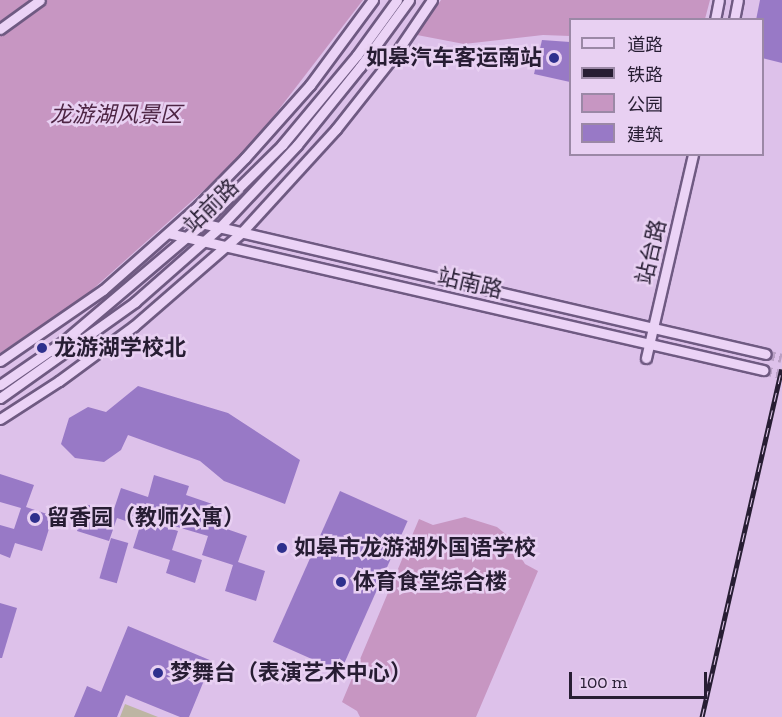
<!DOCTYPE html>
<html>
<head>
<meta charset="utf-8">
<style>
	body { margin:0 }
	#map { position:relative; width:782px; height:717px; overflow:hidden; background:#ddc1ea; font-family:"Zilla Slab","Noto Sans SC",serif }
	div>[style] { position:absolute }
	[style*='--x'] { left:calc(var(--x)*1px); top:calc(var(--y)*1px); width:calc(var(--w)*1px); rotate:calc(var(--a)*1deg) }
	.green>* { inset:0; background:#c796c2 }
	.water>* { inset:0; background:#bdb5a3 }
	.building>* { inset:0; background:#9879c6; transform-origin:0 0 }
	.minor-tunnel>* { height:9px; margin-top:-4.5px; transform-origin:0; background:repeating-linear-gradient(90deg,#b9a0c5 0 9px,transparent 0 13.5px) }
	.roads { filter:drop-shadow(2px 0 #6f5a82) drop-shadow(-2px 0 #6f5a82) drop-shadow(0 2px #6f5a82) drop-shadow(0 -2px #6f5a82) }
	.minor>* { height:9px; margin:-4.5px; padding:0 4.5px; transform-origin:4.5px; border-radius:4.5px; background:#ebd3f6 }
	.rail>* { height:5px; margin-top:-2.5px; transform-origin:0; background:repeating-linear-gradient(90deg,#e8d0f2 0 9px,#271d33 0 18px); box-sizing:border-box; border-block:2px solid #271d33 }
	.dots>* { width:16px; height:16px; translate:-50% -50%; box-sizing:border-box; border:3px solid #e8d0f2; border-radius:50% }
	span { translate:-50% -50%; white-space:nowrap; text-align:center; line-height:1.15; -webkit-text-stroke:5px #e8d0f2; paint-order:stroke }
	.poi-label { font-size:22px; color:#271d33; font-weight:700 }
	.right { translate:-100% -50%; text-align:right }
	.left { translate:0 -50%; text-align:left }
	.park-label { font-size:22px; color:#4e2544; font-style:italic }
	.street-label { font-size:22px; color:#271d33 }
	.legend { position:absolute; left:569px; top:18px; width:195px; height:138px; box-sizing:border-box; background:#e8d0f2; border:2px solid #9b88a6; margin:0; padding:8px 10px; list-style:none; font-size:18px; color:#271d33 }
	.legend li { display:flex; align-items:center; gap:12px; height:30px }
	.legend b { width:30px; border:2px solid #9b88a6 }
	.scale { position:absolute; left:569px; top:672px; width:138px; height:27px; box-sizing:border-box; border:3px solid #271d33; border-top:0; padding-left:8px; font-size:18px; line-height:21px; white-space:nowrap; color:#271d33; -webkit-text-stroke:4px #e8d0f2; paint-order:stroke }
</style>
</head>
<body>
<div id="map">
	<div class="green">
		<div style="clip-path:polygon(0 0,363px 0,250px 147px,229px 168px,84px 297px,0 353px)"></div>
		<div style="clip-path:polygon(441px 0,710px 0,705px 19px,570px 20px,570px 36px,543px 35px,464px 44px,417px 35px)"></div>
		<div style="clip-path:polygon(465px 517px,497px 527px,508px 536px,525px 564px,538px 571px,476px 717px,360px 717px,357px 711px,342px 702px,419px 519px,433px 525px)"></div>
	</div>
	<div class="water">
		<div style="clip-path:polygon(125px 704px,158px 717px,120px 717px)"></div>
	</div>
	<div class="building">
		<div style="clip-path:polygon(760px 0,782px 0,782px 63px,762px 58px,762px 20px,756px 20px)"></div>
		<div style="clip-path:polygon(542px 40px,570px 42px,570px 82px,534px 74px)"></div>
		<div style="clip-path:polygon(138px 386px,228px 413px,300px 460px,285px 504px,224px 481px,200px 461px,128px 435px,121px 450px,104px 462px,75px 458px,61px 444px,69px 418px,88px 407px,106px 412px)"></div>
		<div style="clip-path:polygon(0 474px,34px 485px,26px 507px,53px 516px,42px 551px,15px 543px,10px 558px,0 554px,0 525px,14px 529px,21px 508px,0 502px)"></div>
		<div style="clip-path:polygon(154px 475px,189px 486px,186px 495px,224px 508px,218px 526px,247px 536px,238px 562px,265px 571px,256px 601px,225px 591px,233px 565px,202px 555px,208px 536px,174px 526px,177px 516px,151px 507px,146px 521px,178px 531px,172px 550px,202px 560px,195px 583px,166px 573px,170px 560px,133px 548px,140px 526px,117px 518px,109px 541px,77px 531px,85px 504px,113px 512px,121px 488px,148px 497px)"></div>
		<div style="left:340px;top:491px;width:74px;height:165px;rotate:24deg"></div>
		<div style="left:111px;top:538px;width:18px;height:42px;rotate:16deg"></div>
		<div style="clip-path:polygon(0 603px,17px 608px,2px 658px,0 658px)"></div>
		<div style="clip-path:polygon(128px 626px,212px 661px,189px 717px,180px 717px,126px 695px,117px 717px,74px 717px,87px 686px,101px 692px)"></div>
	</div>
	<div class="minor-tunnel">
		<div style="--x:766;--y:354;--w:16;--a:14"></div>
		<div style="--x:763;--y:370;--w:19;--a:12"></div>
	</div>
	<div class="roads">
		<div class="minor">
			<div style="--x:715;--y:20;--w:20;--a:-79"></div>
			<div style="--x:734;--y:20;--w:20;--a:-79"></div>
			<div style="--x:0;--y:29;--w:49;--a:-35.9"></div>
			<div style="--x:184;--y:219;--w:597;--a:13.06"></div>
			<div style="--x:168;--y:233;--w:611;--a:12.97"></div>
			<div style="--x:646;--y:358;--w:209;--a:-77"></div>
			<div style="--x:0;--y:361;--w:125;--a:-34.6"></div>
			<div style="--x:103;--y:290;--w:127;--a:-41.5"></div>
			<div style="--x:198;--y:206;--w:67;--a:-45.6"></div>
			<div style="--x:245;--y:158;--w:98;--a:-48.3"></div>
			<div style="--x:310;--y:85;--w:106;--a:-53.5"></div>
			<div style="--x:0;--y:385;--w:78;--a:-34.5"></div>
			<div style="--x:64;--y:341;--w:182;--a:-40.3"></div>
			<div style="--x:203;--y:223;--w:111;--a:-44.6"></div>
			<div style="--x:282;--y:145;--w:117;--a:-50.2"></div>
			<div style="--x:357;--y:55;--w:68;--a:-54"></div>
			<div style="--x:0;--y:398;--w:166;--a:-35.4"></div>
			<div style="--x:135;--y:302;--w:113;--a:-41.4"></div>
			<div style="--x:220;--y:227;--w:112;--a:-46.8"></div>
			<div style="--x:297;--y:145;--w:100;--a:-51.1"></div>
			<div style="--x:360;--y:67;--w:83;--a:-53.8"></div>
			<div style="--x:0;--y:419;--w:70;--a:-32.8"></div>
			<div style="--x:59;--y:381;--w:93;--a:-36.3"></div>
			<div style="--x:134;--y:326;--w:143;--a:-41"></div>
			<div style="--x:242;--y:232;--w:139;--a:-47.6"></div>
			<div style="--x:336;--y:129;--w:97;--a:-51.7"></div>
			<div style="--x:396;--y:53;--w:64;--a:-55.8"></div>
		</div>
	</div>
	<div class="rail">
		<div style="--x:702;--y:717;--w:357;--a:-77.1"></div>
	</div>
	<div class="dots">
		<div style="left:554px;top:58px;background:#2e308d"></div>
		<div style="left:42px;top:348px;background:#2e308d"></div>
		<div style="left:35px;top:518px;background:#2e308d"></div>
		<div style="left:282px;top:548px;background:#2e308d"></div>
		<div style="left:341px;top:582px;background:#2e308d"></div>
		<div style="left:158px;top:673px;background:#2e308d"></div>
	</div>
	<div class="poi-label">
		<span class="right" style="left:542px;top:58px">如皋汽车客运南站</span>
		<span class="left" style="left:54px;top:348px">龙游湖学校北</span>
		<span class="left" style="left:47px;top:518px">留香园（教师公寓）</span>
		<span class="left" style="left:294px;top:548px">如皋市龙游湖外国语学校</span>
		<span class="left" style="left:353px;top:582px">体育食堂综合楼</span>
		<span class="left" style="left:170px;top:673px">梦舞台（表演艺术中心）</span>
	</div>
	<div class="park-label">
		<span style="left:116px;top:115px">龙游湖风景区</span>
	</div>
	<div class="street-label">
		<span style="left:211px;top:206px;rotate:-44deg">站前路</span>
		<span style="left:651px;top:252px;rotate:-77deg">站台路</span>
		<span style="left:470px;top:283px;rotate:13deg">站南路</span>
	</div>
	<ul class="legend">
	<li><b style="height:8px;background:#ebd3f6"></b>道路</li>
	<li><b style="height:8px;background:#271d33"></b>铁路</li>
	<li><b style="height:16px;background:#c796c2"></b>公园</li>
	<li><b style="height:16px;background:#9879c6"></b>建筑</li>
	</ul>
	<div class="scale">100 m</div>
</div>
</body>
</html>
